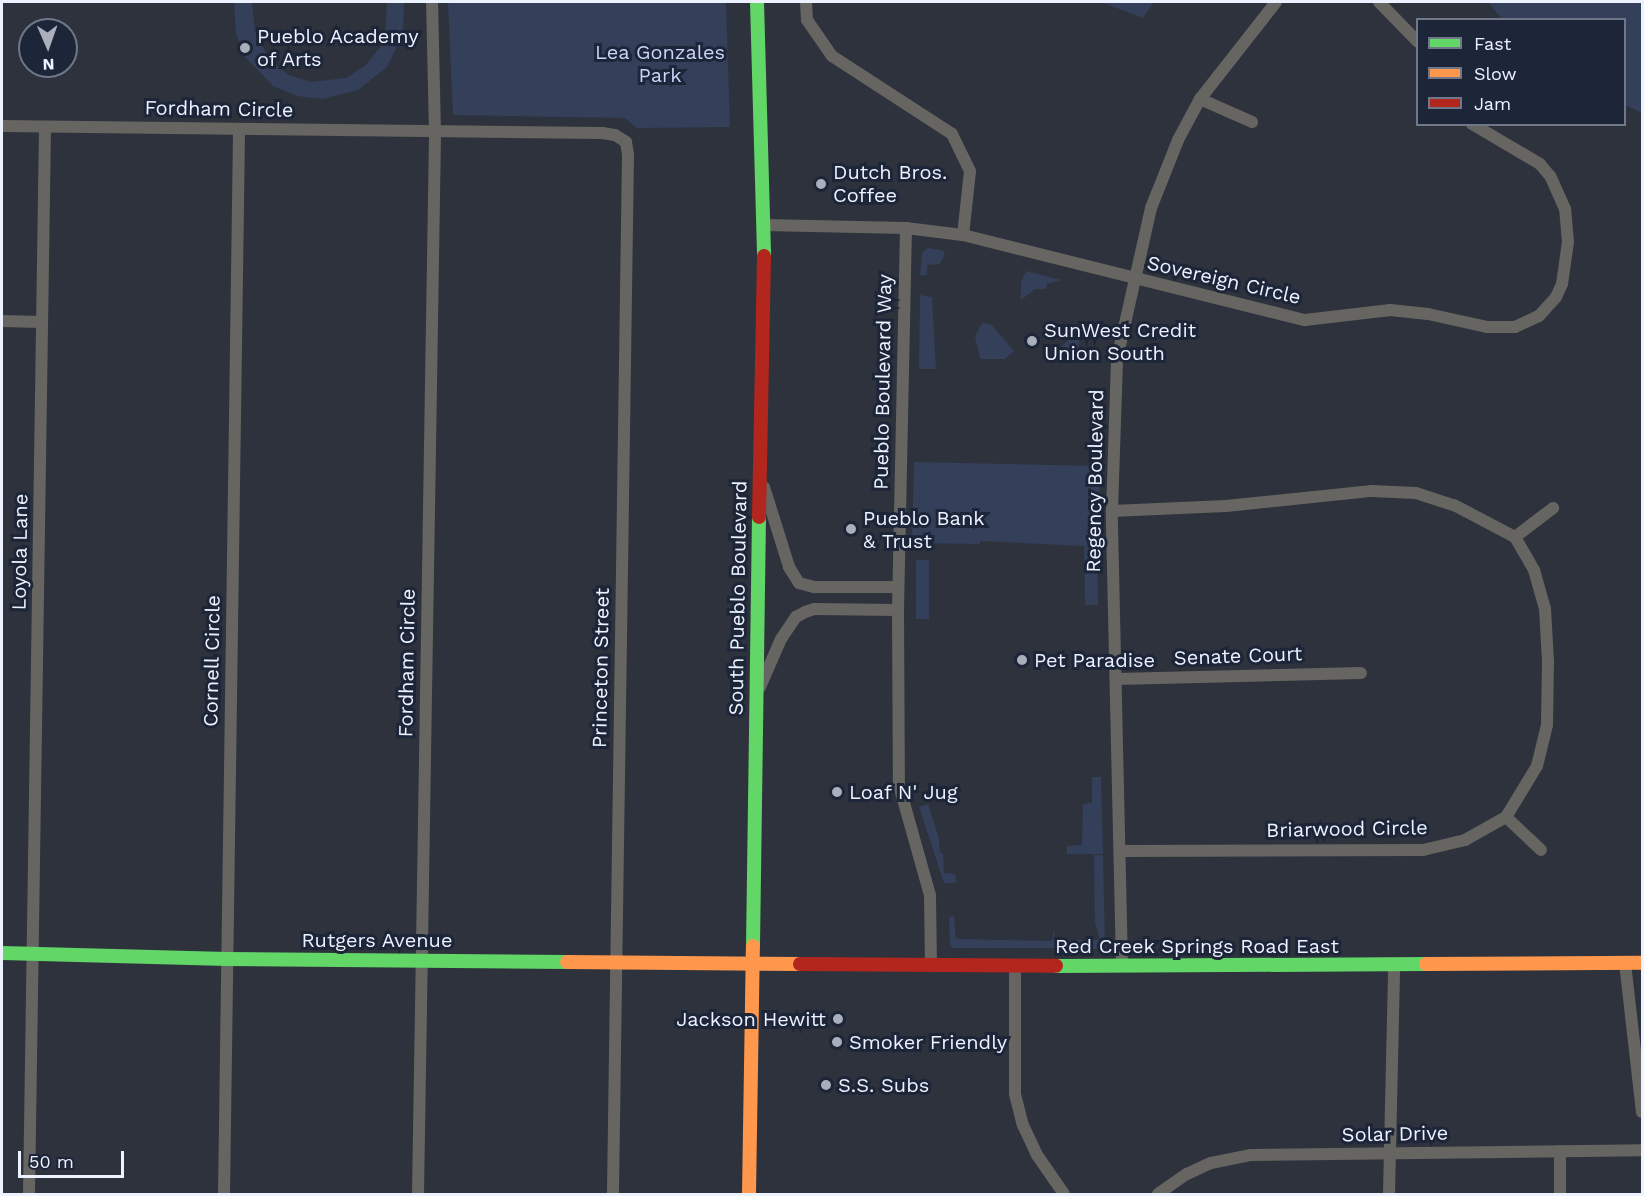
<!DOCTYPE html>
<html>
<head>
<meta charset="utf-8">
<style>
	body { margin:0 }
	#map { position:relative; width:1644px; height:1196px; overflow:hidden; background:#2d323c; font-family:"Work Sans",sans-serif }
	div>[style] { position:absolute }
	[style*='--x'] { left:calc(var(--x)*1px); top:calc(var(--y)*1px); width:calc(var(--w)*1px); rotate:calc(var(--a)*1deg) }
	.green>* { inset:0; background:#343f5a; transform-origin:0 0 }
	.street>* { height:12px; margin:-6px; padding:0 6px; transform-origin:6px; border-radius:6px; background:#666561 }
	.fast>* { height:14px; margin:-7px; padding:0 7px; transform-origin:7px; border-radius:7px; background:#63d668 }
	.slow>* { height:14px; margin:-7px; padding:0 7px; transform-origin:7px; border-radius:7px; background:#ff974d }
	.jam>* { height:14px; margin:-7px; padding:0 7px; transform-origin:7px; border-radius:7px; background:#b3261e }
	.dots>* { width:16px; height:16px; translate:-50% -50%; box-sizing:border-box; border:3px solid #1d2538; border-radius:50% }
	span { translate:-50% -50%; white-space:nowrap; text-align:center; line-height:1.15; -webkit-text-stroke:6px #1d2538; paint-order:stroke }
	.poi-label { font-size:20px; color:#ecf2ff }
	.left { translate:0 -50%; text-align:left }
	.right { translate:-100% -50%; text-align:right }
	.park-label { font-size:20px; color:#c8d5f5 }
	.street-label { font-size:20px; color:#ecf2ff }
	.frame { position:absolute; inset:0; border:3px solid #ecf2ff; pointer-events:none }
	.legend { position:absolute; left:1416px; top:18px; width:210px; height:108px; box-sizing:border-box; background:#1d2538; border:2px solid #707788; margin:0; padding:8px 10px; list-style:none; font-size:18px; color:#ecf2ff }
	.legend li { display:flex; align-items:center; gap:12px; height:30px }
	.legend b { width:30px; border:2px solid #707788 }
	.north { position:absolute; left:18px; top:18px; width:60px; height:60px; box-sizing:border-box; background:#1d2538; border:2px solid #707788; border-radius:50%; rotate:178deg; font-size:16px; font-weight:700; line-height:24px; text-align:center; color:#ecf2ff }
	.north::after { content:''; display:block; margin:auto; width:21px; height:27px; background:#a9afbb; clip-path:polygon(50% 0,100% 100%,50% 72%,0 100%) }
	.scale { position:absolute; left:18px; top:1151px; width:106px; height:27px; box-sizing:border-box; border:3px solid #ecf2ff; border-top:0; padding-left:8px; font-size:18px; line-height:21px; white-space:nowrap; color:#ecf2ff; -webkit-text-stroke:4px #1d2538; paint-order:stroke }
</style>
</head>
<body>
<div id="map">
	<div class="green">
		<div style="clip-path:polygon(234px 2px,252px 2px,255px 32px,271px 62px,289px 75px,311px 82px,346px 78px,366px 65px,381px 46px,385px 34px,387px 2px,404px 2px,403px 33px,387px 67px,358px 90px,323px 99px,297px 96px,273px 86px,246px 58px,236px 34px)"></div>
		<div style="clip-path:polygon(448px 2px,726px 2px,730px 127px,637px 128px,625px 118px,453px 115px)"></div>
		<div style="clip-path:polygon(1101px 2px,1154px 2px,1143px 18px)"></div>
		<div style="clip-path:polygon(1488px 2px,1642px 2px,1642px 113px,1625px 105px,1624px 20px,1502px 19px)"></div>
		<div style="clip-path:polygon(928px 248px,945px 251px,943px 259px,939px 264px,927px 265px,927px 275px,920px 275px,922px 253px)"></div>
		<div style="clip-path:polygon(1026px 271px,1061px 280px,1047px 284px,1046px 289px,1035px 289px,1021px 300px,1021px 282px)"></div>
		<div style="clip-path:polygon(920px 295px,932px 297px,936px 369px,919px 369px)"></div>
		<div style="clip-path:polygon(982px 323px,991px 324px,1014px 351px,1005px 359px,980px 359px,975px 336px)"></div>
		<div style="clip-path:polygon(1079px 330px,1082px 330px,1075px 363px,1048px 362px,1047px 360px)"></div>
		<div style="clip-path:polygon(914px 462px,1095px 466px,1095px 469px,1099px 468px,1101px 541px,1097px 541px,1098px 605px,1085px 605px,1084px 546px,980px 541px,980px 544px,917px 543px,917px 540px,912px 540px)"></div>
		<div style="left:916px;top:560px;width:13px;height:59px"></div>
		<div style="clip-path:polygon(1092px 777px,1101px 777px,1103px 854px,1067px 854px,1067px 846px,1082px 845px,1083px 804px,1092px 803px)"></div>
		<div style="clip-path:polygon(928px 804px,939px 839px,940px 853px,943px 853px,944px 873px,955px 874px,956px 883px,944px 883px,919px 807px)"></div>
		<div style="clip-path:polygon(1094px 855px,1103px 855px,1105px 946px,1100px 949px,1075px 949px,1075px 940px,1100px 940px,1095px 922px)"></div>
		<div style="clip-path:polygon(954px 916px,956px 939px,1052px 941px,1054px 929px,1056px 948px,952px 948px,950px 944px,949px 917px)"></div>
	</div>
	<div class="street">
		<div style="--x:806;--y:2;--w:18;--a:87"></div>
		<div style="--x:807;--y:20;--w:44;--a:55.2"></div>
		<div style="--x:832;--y:56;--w:143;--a:33"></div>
		<div style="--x:952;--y:134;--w:41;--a:64.1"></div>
		<div style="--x:970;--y:171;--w:64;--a:96.2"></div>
		<div style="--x:1379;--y:2;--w:56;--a:45.7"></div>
		<div style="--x:1200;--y:99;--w:57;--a:23.9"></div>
		<div style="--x:2;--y:126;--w:600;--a:0.67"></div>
		<div style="--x:602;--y:133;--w:13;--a:9"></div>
		<div style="--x:615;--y:135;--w:13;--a:32"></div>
		<div style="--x:626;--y:142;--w:13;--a:81"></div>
		<div style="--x:628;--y:155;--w:1039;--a:90.83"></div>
		<div style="--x:764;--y:225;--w:142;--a:1.2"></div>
		<div style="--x:906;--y:228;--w:57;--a:7"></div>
		<div style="--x:963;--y:235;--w:352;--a:14"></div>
		<div style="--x:1305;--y:320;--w:86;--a:-6.7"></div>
		<div style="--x:1390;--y:310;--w:38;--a:6"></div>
		<div style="--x:1428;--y:314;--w:60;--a:12.4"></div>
		<div style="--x:1487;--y:327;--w:28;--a:0"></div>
		<div style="--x:1515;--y:327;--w:26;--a:-25"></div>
		<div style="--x:1539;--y:316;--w:25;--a:-48"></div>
		<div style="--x:1556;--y:297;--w:14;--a:-65"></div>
		<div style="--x:1562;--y:284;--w:42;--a:-81.9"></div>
		<div style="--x:1568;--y:242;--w:33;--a:-95"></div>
		<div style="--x:1565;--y:209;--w:36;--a:-114"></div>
		<div style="--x:1550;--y:176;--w:16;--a:-130"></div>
		<div style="--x:1540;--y:164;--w:79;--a:-149.5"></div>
		<div style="--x:906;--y:228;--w:382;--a:91.2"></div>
		<div style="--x:898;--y:610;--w:175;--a:89.7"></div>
		<div style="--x:899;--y:785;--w:114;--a:74.3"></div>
		<div style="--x:930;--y:895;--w:69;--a:89.2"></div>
		<div style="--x:2;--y:321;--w:40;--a:1.4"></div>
		<div style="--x:764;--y:487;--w:84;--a:72.6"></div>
		<div style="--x:789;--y:567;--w:19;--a:58"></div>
		<div style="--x:799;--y:583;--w:16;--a:15"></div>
		<div style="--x:814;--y:587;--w:84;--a:0"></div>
		<div style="--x:1112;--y:511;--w:114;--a:-2.5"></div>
		<div style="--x:1226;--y:506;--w:147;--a:-5.9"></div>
		<div style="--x:1372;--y:491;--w:44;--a:2.6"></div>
		<div style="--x:1416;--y:493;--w:40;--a:18"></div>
		<div style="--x:1454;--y:505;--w:69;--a:27.7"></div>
		<div style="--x:1515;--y:537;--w:38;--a:60"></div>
		<div style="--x:1534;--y:570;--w:41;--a:74.2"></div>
		<div style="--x:1545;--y:609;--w:52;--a:86.7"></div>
		<div style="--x:1548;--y:661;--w:64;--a:90.9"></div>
		<div style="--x:1547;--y:725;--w:42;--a:103.7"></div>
		<div style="--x:1537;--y:766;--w:60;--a:121.3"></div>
		<div style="--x:1506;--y:817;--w:47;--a:150.7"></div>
		<div style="--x:1465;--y:840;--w:43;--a:166.6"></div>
		<div style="--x:1423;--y:850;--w:303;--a:179.8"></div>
		<div style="--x:1515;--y:537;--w:48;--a:-37.3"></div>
		<div style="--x:1116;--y:679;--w:245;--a:-1.4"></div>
		<div style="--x:760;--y:687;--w:52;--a:-66.4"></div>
		<div style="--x:781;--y:639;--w:27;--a:-56"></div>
		<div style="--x:796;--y:617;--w:10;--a:-29"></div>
		<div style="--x:805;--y:612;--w:9;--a:-18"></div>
		<div style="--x:814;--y:609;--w:84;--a:0.7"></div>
		<div style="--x:1506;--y:817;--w:48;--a:43.3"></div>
		<div style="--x:1625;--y:963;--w:150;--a:83.5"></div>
		<div style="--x:1015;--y:966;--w:128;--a:90"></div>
		<div style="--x:1015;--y:1094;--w:32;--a:76"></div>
		<div style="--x:1023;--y:1125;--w:33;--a:65"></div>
		<div style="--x:1037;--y:1155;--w:47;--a:55.3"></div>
		<div style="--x:1122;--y:966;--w:455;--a:-91.3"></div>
		<div style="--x:1112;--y:511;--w:152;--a:-88.1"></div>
		<div style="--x:1117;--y:359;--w:155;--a:-77.3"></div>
		<div style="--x:1151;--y:208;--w:73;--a:-68.3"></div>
		<div style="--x:1178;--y:140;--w:47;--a:-61.8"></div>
		<div style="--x:1200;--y:99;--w:123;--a:-51.9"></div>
		<div style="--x:29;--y:1194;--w:1067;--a:-89.14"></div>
		<div style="--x:224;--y:1194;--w:1065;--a:-89.19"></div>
		<div style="--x:418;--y:1194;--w:1062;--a:-89.08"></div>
		<div style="--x:435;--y:132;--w:130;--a:-91.3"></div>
		<div style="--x:1158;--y:1194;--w:35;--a:-35"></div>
		<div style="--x:1187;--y:1174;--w:26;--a:-25"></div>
		<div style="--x:1211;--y:1163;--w:41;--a:-11.3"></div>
		<div style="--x:1251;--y:1155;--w:391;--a:-0.7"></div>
		<div style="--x:1389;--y:1194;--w:229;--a:-88.7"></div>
		<div style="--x:1560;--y:1194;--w:43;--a:-90"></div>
	</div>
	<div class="fast">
		<div style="--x:757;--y:2;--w:254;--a:88.4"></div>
		<div style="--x:753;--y:946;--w:429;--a:-89.2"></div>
		<div style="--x:2;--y:953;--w:225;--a:1.5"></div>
		<div style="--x:227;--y:959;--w:340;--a:0.5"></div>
		<div style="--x:1056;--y:966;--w:370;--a:-0.3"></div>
	</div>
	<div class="slow">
		<div style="--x:567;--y:962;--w:233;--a:0.5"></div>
		<div style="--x:1426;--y:964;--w:216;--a:-0.3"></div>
		<div style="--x:749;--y:1194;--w:248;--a:-89.1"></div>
	</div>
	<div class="jam">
		<div style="--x:759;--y:517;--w:261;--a:-88.9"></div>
		<div style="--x:800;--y:964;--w:256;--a:0.4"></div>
	</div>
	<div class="dots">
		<div style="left:245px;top:48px;background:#a9afbb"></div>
		<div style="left:821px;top:184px;background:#a9afbb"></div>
		<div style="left:1032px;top:341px;background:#a9afbb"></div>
		<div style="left:851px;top:529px;background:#a9afbb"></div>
		<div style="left:1022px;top:660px;background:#a9afbb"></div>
		<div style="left:837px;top:792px;background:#a9afbb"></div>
		<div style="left:838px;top:1019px;background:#a9afbb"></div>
		<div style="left:837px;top:1042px;background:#a9afbb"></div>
		<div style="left:826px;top:1085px;background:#a9afbb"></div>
	</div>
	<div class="poi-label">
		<span class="left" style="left:257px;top:48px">Pueblo Academy<br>of Arts</span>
		<span class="left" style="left:833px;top:184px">Dutch Bros.<br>Coffee</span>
		<span class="left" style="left:1044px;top:342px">SunWest Credit<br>Union South</span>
		<span class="left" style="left:863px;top:530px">Pueblo Bank<br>&amp; Trust</span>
		<span class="left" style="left:1034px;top:660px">Pet Paradise</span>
		<span class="left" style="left:849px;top:792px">Loaf N' Jug</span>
		<span class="right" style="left:826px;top:1019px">Jackson Hewitt</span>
		<span class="left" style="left:849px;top:1042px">Smoker Friendly</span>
		<span class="left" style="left:838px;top:1085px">S.S. Subs</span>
	</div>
	<div class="park-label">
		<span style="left:660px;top:64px">Lea Gonzales<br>Park</span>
	</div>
	<div class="street-label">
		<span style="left:219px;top:109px;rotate:1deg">Fordham Circle</span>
		<span style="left:1224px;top:280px;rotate:13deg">Sovereign Circle</span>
		<span style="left:883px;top:382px;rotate:-89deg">Pueblo Boulevard Way</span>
		<span style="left:1095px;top:481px;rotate:-89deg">Regency Boulevard</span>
		<span style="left:20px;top:552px;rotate:-89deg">Loyola Lane</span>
		<span style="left:738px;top:598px;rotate:-89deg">South Pueblo Boulevard</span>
		<span style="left:1238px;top:656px;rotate:-2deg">Senate Court</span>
		<span style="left:212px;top:661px;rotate:-89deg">Cornell Circle</span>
		<span style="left:407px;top:663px;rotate:-89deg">Fordham Circle</span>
		<span style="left:601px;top:668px;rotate:-89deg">Princeton Street</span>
		<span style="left:1347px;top:829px;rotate:-1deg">Briarwood Circle</span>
		<span style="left:377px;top:940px">Rutgers Avenue</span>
		<span style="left:1197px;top:946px">Red Creek Springs Road East</span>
		<span style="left:1395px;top:1134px;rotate:-1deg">Solar Drive</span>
	</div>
	<div class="frame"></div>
	<ul class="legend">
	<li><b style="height:8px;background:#63d668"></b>Fast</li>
	<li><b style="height:8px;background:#ff974d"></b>Slow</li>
	<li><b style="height:8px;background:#b3261e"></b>Jam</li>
	</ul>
	<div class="north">N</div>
	<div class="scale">50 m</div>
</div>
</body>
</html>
